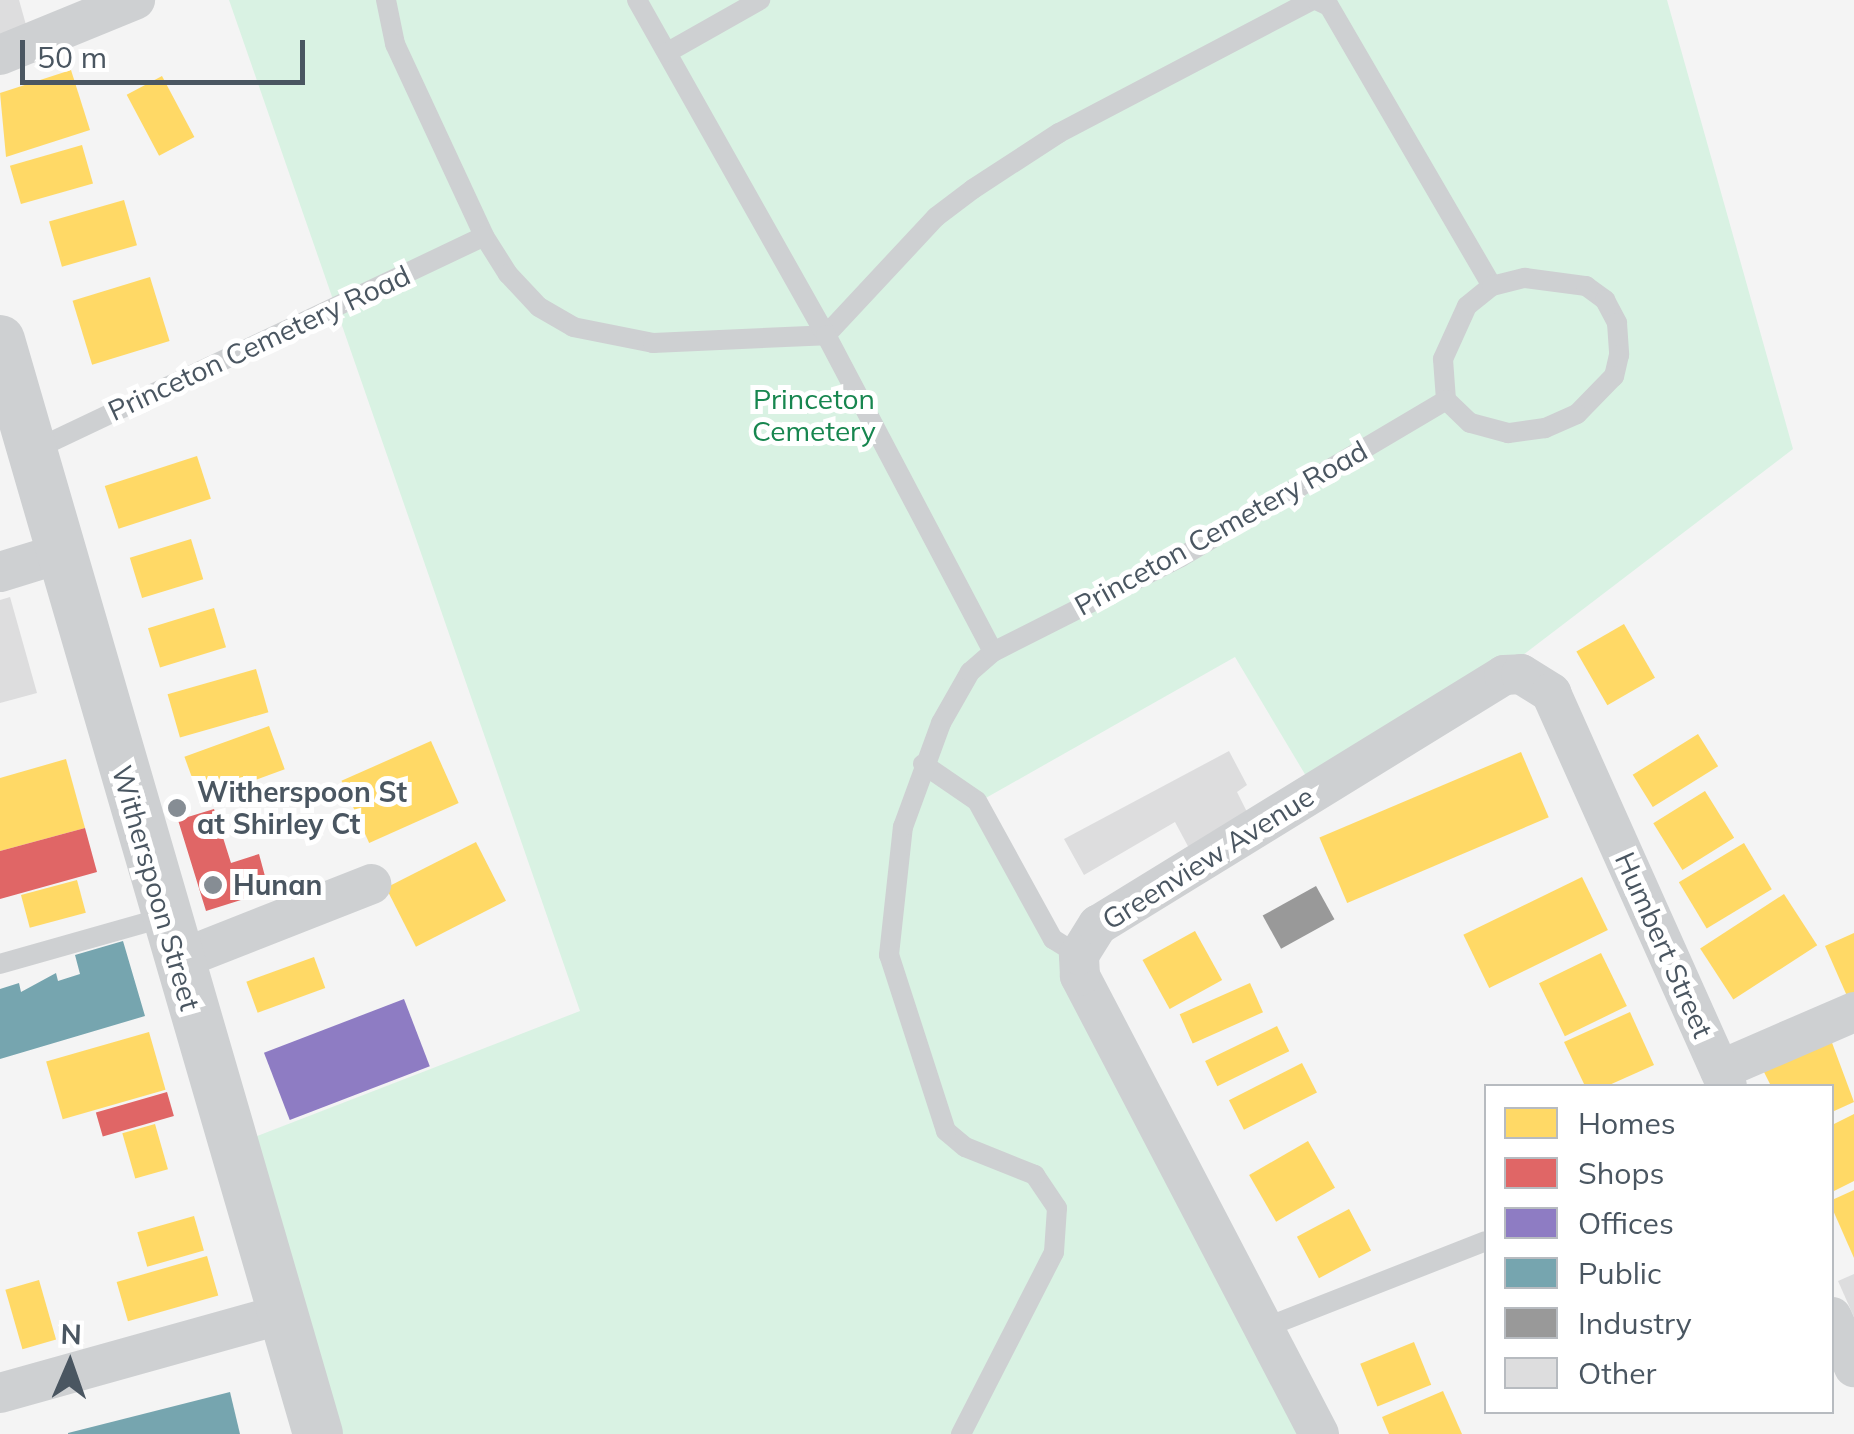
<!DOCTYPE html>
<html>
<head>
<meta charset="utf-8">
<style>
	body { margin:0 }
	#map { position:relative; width:1854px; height:1434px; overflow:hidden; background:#f4f4f4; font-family:Mulish,sans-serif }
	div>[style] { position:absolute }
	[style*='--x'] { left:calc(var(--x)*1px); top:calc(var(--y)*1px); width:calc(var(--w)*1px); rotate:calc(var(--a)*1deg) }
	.green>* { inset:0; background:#d9f2e3 }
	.homes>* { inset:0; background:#ffd966; transform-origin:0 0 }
	.shops>* { inset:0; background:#e06666; transform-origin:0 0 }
	.offices>* { inset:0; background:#8e7cc3; transform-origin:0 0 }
	.public>* { inset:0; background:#76a5af }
	.industry>* { inset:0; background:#999; transform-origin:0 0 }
	.building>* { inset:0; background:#ddddde }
	.service>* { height:20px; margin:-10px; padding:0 10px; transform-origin:10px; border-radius:10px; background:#ced0d2 }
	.minor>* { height:40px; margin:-20px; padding:0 20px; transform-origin:20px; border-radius:20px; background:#ced0d2 }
	.tertiary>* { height:50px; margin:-25px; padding:0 25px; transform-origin:25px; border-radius:25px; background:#ced0d2 }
	.dots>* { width:28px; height:28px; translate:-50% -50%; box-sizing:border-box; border:5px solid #fff; border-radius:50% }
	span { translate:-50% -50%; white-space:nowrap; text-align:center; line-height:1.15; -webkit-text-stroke:10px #fff; paint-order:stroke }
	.street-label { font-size:28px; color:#4a5661 }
	.park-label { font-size:28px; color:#17864f }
	.poi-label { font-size:28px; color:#4a5661; font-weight:700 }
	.left { translate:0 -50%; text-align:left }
	.legend { position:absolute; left:1484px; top:1084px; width:350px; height:330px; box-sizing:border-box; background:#fff; border:2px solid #b7bbc0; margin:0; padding:12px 18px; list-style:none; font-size:30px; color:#4a5661 }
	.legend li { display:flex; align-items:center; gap:20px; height:50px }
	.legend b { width:50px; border:2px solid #b7bbc0 }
	.north { position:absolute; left:20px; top:1314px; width:100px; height:100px; -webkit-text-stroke:8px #fff; paint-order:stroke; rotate:2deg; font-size:28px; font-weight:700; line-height:40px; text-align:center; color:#4a5661 }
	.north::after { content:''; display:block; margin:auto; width:35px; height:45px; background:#4a5661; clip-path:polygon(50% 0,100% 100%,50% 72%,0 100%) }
	.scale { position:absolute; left:20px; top:40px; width:285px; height:45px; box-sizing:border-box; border:5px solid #4a5661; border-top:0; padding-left:12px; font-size:30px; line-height:35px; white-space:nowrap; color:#4a5661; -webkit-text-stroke:8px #fff; paint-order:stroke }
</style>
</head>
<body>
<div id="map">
	<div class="green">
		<div style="clip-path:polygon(229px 0,1667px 0,1793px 449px,1523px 655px,1309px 781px,1235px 657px,984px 799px,1310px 1434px,316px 1434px,224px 1149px,580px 1011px)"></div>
	</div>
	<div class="homes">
		<div style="clip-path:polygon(71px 70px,90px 130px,6px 157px,0 93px)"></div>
		<div style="left:162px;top:76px;width:69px;height:40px;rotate:62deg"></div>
		<div style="left:82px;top:145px;width:40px;height:75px;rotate:74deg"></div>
		<div style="left:124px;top:200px;width:47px;height:78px;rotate:74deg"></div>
		<div style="left:150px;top:277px;width:67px;height:81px;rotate:73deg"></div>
		<div style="left:197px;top:456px;width:45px;height:97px;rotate:72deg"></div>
		<div style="left:191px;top:539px;width:42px;height:64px;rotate:73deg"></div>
		<div style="left:214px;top:608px;width:41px;height:69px;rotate:73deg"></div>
		<div style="left:1624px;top:624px;width:62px;height:55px;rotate:60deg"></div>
		<div style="left:256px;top:669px;width:45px;height:92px;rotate:74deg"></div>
		<div style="left:269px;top:726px;width:46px;height:90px;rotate:70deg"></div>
		<div style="left:1698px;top:734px;width:38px;height:77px;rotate:58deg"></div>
		<div style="left:431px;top:741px;width:68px;height:98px;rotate:66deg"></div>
		<div style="left:1521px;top:752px;width:71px;height:219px;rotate:67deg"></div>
		<div style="clip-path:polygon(66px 759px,85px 828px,0 851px,0 778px)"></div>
		<div style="left:1705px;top:791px;width:55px;height:61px;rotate:58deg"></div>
		<div style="left:476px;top:842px;width:66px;height:101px;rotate:63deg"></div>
		<div style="left:1744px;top:843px;width:54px;height:76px;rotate:59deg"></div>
		<div style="left:1582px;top:877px;width:59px;height:132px;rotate:64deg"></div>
		<div style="left:77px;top:880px;width:34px;height:58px;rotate:75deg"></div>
		<div style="left:1784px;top:894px;width:61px;height:100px;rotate:57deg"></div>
		<div style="left:1195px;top:931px;width:56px;height:60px;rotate:61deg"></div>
		<div style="clip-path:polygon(1854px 933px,1854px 993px,1847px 996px,1825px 946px)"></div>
		<div style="left:1601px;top:953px;width:59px;height:69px;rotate:64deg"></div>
		<div style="left:314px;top:957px;width:33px;height:72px;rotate:70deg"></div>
		<div style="left:1250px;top:983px;width:32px;height:77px;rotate:66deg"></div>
		<div style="clip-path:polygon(1630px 1012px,1654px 1065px,1607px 1086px,1585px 1086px,1564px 1042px)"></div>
		<div style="left:1277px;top:1026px;width:28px;height:80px;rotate:64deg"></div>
		<div style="left:149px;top:1032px;width:60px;height:107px;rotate:74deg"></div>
		<div style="clip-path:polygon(1831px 1040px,1854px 1102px,1832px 1112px,1832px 1086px,1771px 1086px,1763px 1070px)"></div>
		<div style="left:1302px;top:1063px;width:33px;height:82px;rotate:63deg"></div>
		<div style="clip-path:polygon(1854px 1114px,1854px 1181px,1832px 1192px,1832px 1125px)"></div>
		<div style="left:155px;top:1124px;width:47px;height:34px;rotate:74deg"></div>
		<div style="left:1308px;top:1141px;width:54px;height:68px;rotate:60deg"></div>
		<div style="clip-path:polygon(1854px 1190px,1854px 1258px,1832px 1208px,1832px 1200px)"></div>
		<div style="left:1349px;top:1209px;width:47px;height:59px;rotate:62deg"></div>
		<div style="left:194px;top:1216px;width:36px;height:59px;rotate:74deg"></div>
		<div style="left:207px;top:1256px;width:41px;height:94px;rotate:74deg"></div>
		<div style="left:39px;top:1280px;width:62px;height:35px;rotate:74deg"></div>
		<div style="left:1414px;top:1342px;width:46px;height:58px;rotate:68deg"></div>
		<div style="clip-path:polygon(1443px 1391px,1462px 1434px,1389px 1434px,1382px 1417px)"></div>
	</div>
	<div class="shops">
		<div style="clip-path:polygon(214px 809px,231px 863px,259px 854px,269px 891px,206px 911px,178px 820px)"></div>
		<div style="clip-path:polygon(85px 828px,97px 872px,0 899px,0 851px)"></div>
		<div style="left:167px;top:1092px;width:25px;height:74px;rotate:74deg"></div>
	</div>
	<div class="offices">
		<div style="left:404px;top:999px;width:72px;height:150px;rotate:69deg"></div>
	</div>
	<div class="public">
		<div style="clip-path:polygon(123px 941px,145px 1016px,0 1059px,0 989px,19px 983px,21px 992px,56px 973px,58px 981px,80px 974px,75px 955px)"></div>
		<div style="clip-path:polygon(230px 1392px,240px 1434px,68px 1434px,68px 1433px)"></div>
	</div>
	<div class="industry">
		<div style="left:1316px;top:886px;width:38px;height:61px;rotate:61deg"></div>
	</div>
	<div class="building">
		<div style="clip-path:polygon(0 0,19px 0,28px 32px,0 39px)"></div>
		<div style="clip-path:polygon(10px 597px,37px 693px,0 703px,0 600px)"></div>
		<div style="clip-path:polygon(1229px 751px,1247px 785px,1237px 792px,1248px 814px,1190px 850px,1175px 822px,1084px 875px,1064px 839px)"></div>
		<div style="clip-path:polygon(1854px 1274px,1854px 1317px,1838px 1281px)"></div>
	</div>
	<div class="service">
		<div style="--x:386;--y:0;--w:45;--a:78.4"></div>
		<div style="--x:395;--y:44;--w:212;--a:65.1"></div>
		<div style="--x:484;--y:236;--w:45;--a:57.7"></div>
		<div style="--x:508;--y:274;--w:45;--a:46.8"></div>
		<div style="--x:539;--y:307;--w:39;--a:30"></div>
		<div style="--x:573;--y:327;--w:82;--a:11.3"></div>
		<div style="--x:653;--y:343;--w:173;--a:-2.6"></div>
		<div style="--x:826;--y:335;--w:161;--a:-47"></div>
		<div style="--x:936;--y:217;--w:46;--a:-37.1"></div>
		<div style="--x:973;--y:189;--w:103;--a:-33.1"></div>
		<div style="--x:1059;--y:133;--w:286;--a:-27.7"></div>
		<div style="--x:637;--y:0;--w:385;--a:60.6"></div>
		<div style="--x:826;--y:335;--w:358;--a:62.2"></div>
		<div style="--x:1316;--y:0;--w:14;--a:25"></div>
		<div style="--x:1329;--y:6;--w:324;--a:59.8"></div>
		<div style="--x:668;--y:52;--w:106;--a:-29.5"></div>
		<div style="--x:1525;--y:278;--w:62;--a:7.5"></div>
		<div style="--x:1586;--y:286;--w:24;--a:36"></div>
		<div style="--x:1605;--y:300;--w:26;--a:62"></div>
		<div style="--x:1617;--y:323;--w:32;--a:86"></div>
		<div style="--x:1619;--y:355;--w:22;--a:103"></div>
		<div style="--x:1614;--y:376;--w:53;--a:134.2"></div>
		<div style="--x:1577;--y:414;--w:35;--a:156"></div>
		<div style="--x:1545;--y:428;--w:37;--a:172"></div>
		<div style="--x:1508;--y:433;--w:39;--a:-165"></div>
		<div style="--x:1470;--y:423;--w:33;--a:-136"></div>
		<div style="--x:1446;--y:400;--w:41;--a:-94.2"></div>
		<div style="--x:1443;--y:359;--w:58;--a:-65.6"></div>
		<div style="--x:1467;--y:306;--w:32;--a:-39"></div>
		<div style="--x:1492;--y:286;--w:34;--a:-14"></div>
		<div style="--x:34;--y:450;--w:498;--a:-25.4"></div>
		<div style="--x:923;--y:764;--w:65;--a:34.4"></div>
		<div style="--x:977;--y:801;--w:158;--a:61.2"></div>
		<div style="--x:1053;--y:939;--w:31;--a:32"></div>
		<div style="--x:0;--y:964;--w:169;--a:-15.8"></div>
		<div style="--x:1264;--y:1328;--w:238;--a:-21.4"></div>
		<div style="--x:961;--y:1434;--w:204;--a:-62.9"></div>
		<div style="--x:1054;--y:1252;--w:44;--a:-86.1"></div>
		<div style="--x:1057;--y:1208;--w:40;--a:-124"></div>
		<div style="--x:1035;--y:1175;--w:75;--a:-158.2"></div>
		<div style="--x:965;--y:1147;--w:25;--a:-140"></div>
		<div style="--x:946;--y:1131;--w:185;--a:-107.9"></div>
		<div style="--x:889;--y:955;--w:129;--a:-83.8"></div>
		<div style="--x:903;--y:827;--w:111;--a:-69.9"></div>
		<div style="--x:941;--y:723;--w:59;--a:-60.4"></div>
		<div style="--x:970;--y:672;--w:30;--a:-41"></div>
		<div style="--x:993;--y:652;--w:211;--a:-26.8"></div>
		<div style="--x:1181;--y:557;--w:308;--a:-30.6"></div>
	</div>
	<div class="minor">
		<div style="--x:0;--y:55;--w:146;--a:-22.2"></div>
		<div style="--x:0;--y:572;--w:65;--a:-17"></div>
		<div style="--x:176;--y:961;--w:210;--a:-21.5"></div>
		<div style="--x:1720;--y:1070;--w:146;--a:-23.4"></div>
		<div style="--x:1832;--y:1317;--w:55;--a:66.3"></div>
		<div style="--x:0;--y:1393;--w:294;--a:-15.6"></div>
		<div style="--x:1319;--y:1434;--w:517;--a:-117.56"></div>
		<div style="--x:1080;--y:976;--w:21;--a:-93"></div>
		<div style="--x:1079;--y:955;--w:36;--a:-58"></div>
		<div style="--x:1098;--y:925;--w:477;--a:-31.6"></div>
		<div style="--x:1504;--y:675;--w:17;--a:-3"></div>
		<div style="--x:1521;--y:674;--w:36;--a:32"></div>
		<div style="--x:1551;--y:693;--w:431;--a:65.9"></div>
	</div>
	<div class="tertiary">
		<div style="--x:0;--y:340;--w:1139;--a:73.79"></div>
	</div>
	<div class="dots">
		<div style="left:177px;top:808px;background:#868d94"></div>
		<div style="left:213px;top:885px;background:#868d94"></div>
	</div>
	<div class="street-label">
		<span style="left:259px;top:343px;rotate:-25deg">Princeton Cemetery Road</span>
		<span style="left:1221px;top:528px;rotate:-29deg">Princeton Cemetery Road</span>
		<span style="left:1208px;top:858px;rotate:-32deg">Greenview Avenue</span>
		<span style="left:156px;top:888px;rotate:74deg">Witherspoon Street</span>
		<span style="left:1664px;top:945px;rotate:66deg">Humbert Street</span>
	</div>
	<div class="park-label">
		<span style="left:814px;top:415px">Princeton<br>Cemetery</span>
	</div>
	<div class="poi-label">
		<span class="left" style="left:197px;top:808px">Witherspoon St<br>at Shirley Ct</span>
		<span class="left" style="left:233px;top:885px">Hunan</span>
	</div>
	<ul class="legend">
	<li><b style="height:28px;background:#ffd966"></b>Homes</li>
	<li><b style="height:28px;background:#e06666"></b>Shops</li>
	<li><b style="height:28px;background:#8e7cc3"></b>Offices</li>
	<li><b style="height:28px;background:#76a5af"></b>Public</li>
	<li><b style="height:28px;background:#999"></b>Industry</li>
	<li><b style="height:28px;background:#ddddde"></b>Other</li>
	</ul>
	<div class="north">N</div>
	<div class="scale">50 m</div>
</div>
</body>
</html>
